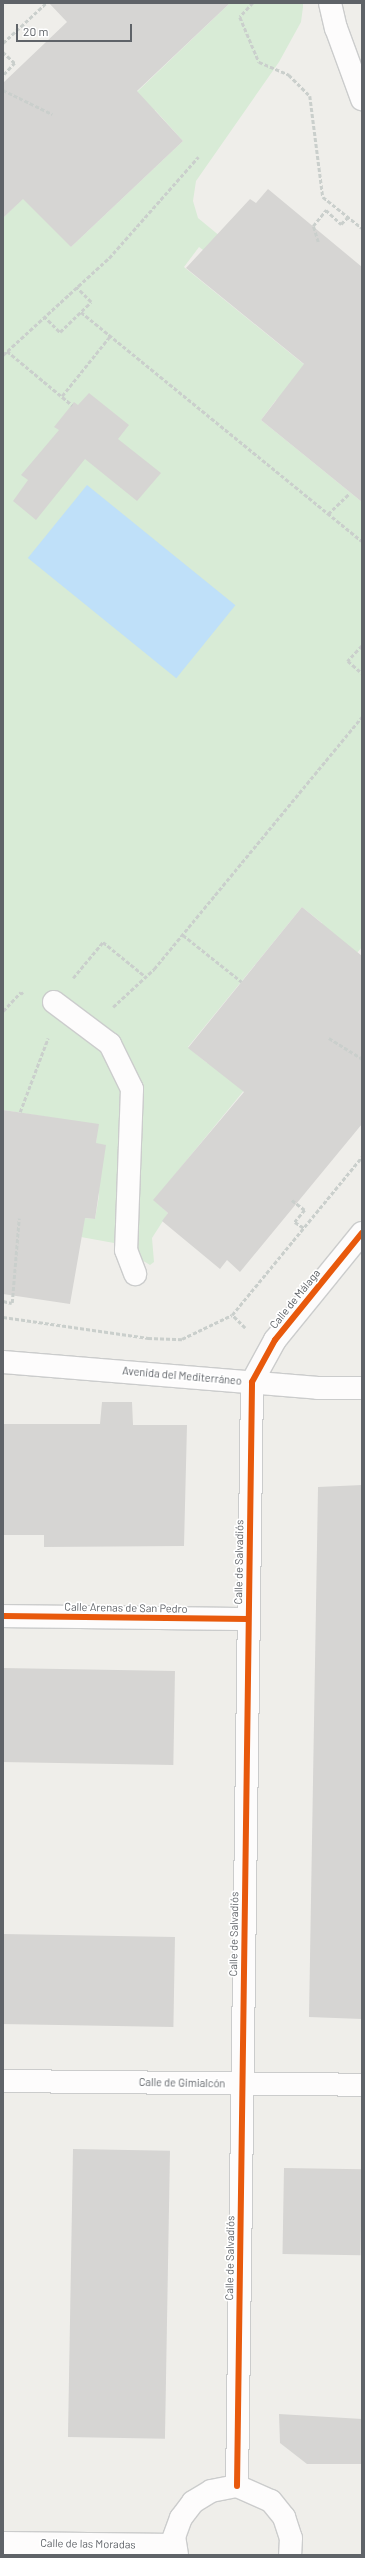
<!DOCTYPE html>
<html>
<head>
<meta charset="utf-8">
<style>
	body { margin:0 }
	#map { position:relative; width:365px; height:2558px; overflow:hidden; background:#efeeea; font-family:Barlow,sans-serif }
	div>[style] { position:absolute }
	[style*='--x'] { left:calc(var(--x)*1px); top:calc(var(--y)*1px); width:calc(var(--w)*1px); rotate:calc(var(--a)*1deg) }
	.green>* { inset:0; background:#d8ebd6 }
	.water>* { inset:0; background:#bfe0f9; transform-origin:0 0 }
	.building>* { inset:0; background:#d6d5d3; transform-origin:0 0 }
	.path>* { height:2.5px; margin-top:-1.25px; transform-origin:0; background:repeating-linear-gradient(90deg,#cacfcc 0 4px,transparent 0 6px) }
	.roads { filter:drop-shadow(1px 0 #cbcccc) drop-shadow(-1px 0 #cbcccc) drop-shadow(0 1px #cbcccc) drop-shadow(0 -1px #cbcccc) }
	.minor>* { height:22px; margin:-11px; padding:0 11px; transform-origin:11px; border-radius:11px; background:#fdfcfc }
	.cycleway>* { height:6px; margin:-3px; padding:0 3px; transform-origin:3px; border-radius:3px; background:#e8590c }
	span { translate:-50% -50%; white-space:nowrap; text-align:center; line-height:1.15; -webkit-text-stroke:3.5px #fff; paint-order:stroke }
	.street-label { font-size:11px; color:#5f6368 }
	.frame { position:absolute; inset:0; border:4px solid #5f6368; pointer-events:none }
	.scale { position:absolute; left:16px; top:24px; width:116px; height:18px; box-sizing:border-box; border:2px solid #5f6368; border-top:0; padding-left:5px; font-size:12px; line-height:14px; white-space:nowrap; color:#5f6368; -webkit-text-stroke:3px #fff; paint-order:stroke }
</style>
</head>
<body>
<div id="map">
	<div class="green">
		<div style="clip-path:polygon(230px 3px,303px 3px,303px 7px,301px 22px,279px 62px,196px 181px,193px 201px,198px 218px,221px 237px,207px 253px,199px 247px,184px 267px,338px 392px,276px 400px,261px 420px,362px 502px,362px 947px,331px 984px,322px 923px,302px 907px,188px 1047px,207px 1063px,269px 1060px,154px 1200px,168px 1213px,152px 1238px,154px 1262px,150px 1265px,114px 1243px,81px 1237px,84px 1218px,95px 1219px,99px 1196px,96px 1143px,98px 1125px,3px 1110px,3px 218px,42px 180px,71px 247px,183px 141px,155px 110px,136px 129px,118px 110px)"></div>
	</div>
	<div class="water">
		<div style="left:87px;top:485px;width:191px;height:94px;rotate:39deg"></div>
	</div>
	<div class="building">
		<div style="clip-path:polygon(49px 3px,230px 3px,137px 91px,183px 141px,71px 247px,23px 199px,3px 218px,3px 83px,67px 22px)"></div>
		<div style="clip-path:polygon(268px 189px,362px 267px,362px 502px,261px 420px,304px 364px,186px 268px,250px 199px,256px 203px)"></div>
		<div style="clip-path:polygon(89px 393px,129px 425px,118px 439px,161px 473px,137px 501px,85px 459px,36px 520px,13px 501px,28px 480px,21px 475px,59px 430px,54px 427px,74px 402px,78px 405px)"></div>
		<div style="clip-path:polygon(302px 907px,362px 956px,362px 1124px,240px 1272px,227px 1260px,220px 1269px,162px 1221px,168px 1213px,153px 1200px,244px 1092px,188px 1048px)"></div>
		<div style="clip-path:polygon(3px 1110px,99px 1124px,96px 1143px,106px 1145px,95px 1219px,85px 1218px,70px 1304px,3px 1294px)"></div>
		<div style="clip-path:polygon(102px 1402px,132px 1402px,133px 1425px,187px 1425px,184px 1546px,44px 1547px,44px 1535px,3px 1535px,3px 1424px,100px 1424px)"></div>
		<div style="clip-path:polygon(362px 1485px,362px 2019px,309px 2017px,318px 1487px)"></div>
		<div style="left:3px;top:1668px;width:172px;height:94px;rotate:1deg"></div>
		<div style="left:3px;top:1934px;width:172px;height:90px;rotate:1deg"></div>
		<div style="left:73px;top:2149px;width:97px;height:288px;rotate:1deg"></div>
		<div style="left:284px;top:2168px;width:78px;height:86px;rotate:1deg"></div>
		<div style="clip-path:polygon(279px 2414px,362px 2419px,362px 2464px,307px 2464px,280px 2443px)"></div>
	</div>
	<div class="path">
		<div style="--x:253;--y:3;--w:19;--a:133"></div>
		<div style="--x:240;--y:17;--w:49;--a:67.1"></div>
		<div style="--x:259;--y:62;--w:33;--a:23"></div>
		<div style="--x:289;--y:75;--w:30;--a:45"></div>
		<div style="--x:310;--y:96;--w:102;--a:82.7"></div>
		<div style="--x:323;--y:197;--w:50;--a:38.5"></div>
		<div style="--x:3;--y:43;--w:59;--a:-42.9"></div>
		<div style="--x:3;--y:52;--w:16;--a:43"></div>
		<div style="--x:15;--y:63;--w:18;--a:133"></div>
		<div style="--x:3;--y:90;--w:55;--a:26.1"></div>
		<div style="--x:318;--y:242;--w:17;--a:-107"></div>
		<div style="--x:313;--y:226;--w:21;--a:-51"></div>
		<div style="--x:326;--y:210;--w:21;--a:43"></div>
		<div style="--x:341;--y:224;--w:10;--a:-45"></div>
		<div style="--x:81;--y:312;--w:362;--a:39.2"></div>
		<div style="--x:44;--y:316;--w:23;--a:45"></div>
		<div style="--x:60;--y:332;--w:43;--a:-44.1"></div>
		<div style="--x:91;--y:302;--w:21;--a:-135"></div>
		<div style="--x:7;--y:351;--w:85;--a:39.7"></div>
		<div style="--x:3;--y:355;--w:144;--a:-42.5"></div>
		<div style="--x:109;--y:258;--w:135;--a:-48.6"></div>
		<div style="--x:62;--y:396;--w:77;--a:-51.3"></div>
		<div style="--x:328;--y:514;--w:30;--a:-44"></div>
		<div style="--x:362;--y:646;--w:21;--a:133"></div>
		<div style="--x:348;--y:661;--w:18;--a:41"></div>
		<div style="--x:183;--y:935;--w:75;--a:38.5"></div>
		<div style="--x:73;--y:978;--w:47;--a:-50.2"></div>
		<div style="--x:103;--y:942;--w:55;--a:39.1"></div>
		<div style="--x:113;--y:1007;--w:56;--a:-42.8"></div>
		<div style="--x:154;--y:969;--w:327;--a:-50.5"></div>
		<div style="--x:3;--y:1011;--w:26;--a:-47"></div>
		<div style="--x:21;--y:992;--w:3;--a:45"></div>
		<div style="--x:329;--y:1038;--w:39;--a:32"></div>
		<div style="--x:20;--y:1112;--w:79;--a:-69.3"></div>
		<div style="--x:292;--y:1200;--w:16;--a:38"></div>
		<div style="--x:305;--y:1210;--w:16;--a:130"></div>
		<div style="--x:295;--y:1222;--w:11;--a:34"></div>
		<div style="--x:3;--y:1301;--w:9;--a:13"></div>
		<div style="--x:12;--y:1303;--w:85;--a:-85.3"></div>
		<div style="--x:3;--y:1317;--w:147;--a:8.2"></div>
		<div style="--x:148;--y:1338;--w:34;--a:2"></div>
		<div style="--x:182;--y:1339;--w:55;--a:-25.6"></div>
		<div style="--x:245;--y:1328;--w:18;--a:-135"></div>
		<div style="--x:232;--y:1315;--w:205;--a:-50.6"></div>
	</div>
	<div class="roads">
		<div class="minor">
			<div style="--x:330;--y:3;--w:26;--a:77"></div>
			<div style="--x:336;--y:28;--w:76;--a:69.9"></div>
			<div style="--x:54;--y:1002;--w:70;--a:36.9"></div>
			<div style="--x:110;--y:1044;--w:50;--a:63.9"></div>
			<div style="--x:132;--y:1089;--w:161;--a:92.1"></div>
			<div style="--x:126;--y:1250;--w:26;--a:69"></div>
			<div style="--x:3;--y:1362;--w:316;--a:4.7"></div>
			<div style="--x:318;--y:1388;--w:44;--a:0"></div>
			<div style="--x:3;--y:1616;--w:245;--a:0.7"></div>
			<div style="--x:3;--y:2081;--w:359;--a:0.6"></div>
			<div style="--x:237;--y:2486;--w:1104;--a:-89.22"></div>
			<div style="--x:252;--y:1382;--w:48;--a:-61.3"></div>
			<div style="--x:275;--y:1340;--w:138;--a:-50.9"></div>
			<div style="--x:3;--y:2543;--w:171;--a:0.7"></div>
			<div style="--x:177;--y:2555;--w:18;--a:-99"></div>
			<div style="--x:174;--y:2537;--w:20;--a:-70"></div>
			<div style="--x:181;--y:2518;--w:20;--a:-53"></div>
			<div style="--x:193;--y:2502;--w:21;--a:-31"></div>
			<div style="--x:211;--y:2491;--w:26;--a:-11"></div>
			<div style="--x:237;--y:2486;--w:37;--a:24"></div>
			<div style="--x:271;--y:2501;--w:21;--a:51"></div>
			<div style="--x:284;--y:2517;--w:22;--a:72"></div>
			<div style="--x:291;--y:2538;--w:17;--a:93"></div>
		</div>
	</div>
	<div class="cycleway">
		<div style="--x:3;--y:1616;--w:245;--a:0.7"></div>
		<div style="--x:237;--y:2486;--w:1104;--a:-89.22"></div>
		<div style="--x:252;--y:1382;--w:48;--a:-61.3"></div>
		<div style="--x:275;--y:1340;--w:138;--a:-50.9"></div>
	</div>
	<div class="street-label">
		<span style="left:295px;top:1299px;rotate:-51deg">Calle de Málaga</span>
		<span style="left:182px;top:1376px;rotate:5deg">Avenida del Mediterráneo</span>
		<span style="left:239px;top:1562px;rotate:-89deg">Calle de Salvadiós</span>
		<span style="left:126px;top:1608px;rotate:1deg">Calle Arenas de San Pedro</span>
		<span style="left:234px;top:1934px;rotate:-89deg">Calle de Salvadiós</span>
		<span style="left:182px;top:2083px;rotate:1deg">Calle de Gimialcón</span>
		<span style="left:230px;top:2258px;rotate:-89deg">Calle de Salvadiós</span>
		<span style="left:88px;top:2544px;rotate:1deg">Calle de las Moradas</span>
	</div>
	<div class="frame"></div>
	<div class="scale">20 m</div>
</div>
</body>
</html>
